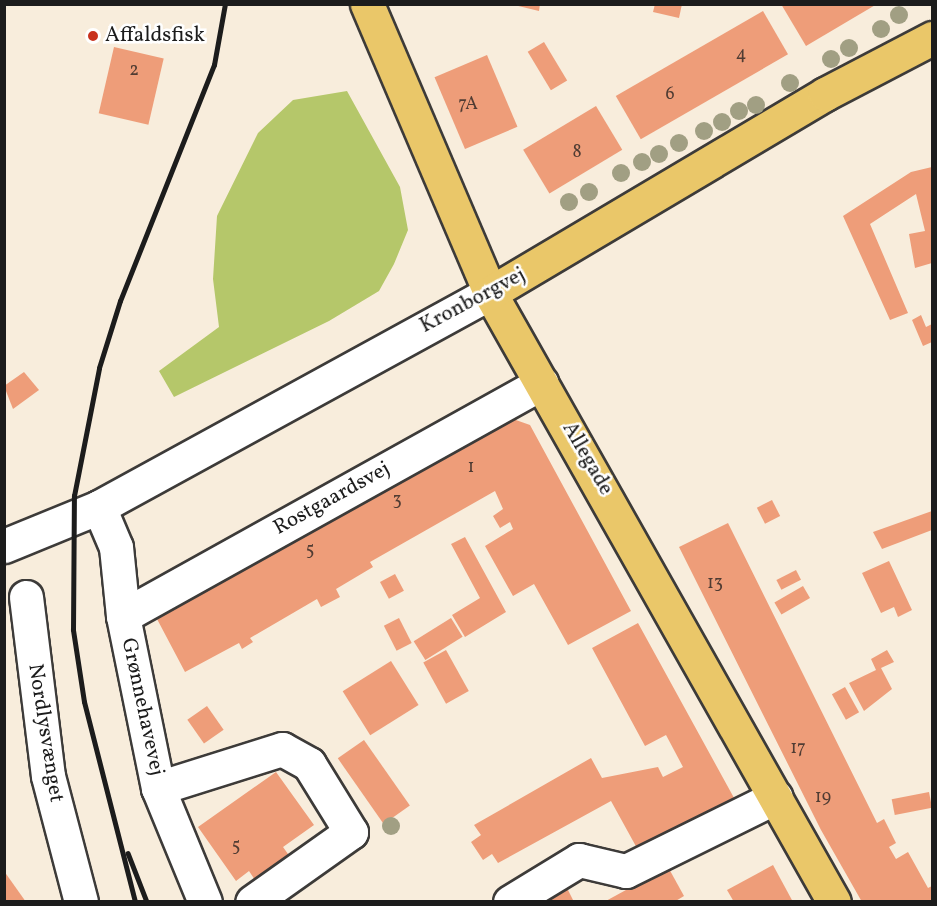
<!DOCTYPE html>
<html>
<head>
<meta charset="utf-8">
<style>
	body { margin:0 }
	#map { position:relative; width:937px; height:906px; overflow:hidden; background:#f8eddc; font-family:Vollkorn,serif }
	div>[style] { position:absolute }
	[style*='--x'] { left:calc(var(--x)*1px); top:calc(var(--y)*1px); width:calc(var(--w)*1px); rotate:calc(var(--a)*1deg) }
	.green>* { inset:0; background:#b5c76a }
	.building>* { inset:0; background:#ee9d79; transform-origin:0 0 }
	.roads { filter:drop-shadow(2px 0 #3d3b39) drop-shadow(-2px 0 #3d3b39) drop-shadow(0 2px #3d3b39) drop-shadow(0 -2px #3d3b39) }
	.minor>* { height:33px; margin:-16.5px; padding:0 16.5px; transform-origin:16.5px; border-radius:16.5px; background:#fff }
	.major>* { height:33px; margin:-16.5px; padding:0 16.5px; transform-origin:16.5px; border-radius:16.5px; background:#eac769 }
	.rail>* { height:4.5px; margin:-2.25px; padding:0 2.25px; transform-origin:2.25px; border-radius:2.25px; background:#1c1c1c }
	.trees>* { width:18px; height:18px; margin:-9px; border-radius:50%; background:#a19f83 }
	.dots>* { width:16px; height:16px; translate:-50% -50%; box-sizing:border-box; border:3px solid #fff; border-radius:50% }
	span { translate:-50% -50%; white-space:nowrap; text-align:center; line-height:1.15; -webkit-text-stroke:5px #fff; paint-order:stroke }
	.number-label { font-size:18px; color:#503c33 }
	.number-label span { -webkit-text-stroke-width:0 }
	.poi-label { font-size:21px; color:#1c1c1c }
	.left { translate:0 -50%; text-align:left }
	.street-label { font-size:21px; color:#1c1c1c }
	.frame { position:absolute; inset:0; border:6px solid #1c1c1c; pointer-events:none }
</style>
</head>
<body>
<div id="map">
	<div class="green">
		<div style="clip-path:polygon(347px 91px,400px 187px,408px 230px,394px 264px,379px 291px,329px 321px,174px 397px,159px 371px,219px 327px,213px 279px,217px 216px,258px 133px,293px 100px)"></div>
	</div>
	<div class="building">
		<div style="clip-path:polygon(510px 4px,540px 4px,539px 11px)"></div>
		<div style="clip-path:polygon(655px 4px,682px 4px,679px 18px,653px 12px)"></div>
		<div style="clip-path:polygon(781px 4px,877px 4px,806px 46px)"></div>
		<div style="left:763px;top:11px;width:50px;height:170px;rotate:60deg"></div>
		<div style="left:544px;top:42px;width:45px;height:19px;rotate:59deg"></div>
		<div style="left:114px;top:47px;width:51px;height:68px;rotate:13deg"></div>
		<div style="left:487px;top:55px;width:78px;height:57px;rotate:67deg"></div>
		<div style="left:596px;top:106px;width:51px;height:85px;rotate:59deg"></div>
		<div style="clip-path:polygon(932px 167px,932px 263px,915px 268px,909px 234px,925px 231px,916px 194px,870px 224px,908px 313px,890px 320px,843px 216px,911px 172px)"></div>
		<div style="clip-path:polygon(921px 315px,926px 327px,932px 324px,932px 342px,923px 346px,912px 320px)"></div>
		<div style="clip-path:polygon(24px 372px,39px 390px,13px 409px,4px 386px)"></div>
		<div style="clip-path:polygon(513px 419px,530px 425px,631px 611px,568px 645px,534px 584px,513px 596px,485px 546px,513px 529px,510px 522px,500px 528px,493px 516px,503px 509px,495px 491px,370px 562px,373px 567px,336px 589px,340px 597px,321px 607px,317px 599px,250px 638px,253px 642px,242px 649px,239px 643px,185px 672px,157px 619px)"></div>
		<div style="left:772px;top:500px;width:18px;height:17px;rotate:63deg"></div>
		<div style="clip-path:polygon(932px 511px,932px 530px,882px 549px,873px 532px)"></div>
		<div style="clip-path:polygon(728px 523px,877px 823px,884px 819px,896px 843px,889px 847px,896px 859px,908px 852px,928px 888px,932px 886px,932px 902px,862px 902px,821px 830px,679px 547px)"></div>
		<div style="clip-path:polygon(465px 537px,506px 612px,465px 637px,452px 615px,480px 598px,451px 544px)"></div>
		<div style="clip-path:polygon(889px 561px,912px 610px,898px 617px,894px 607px,881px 613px,862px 573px)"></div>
		<div style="left:796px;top:570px;width:11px;height:22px;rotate:63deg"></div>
		<div style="left:395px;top:574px;width:19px;height:17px;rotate:62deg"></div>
		<div style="left:803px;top:586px;width:14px;height:33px;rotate:60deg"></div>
		<div style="left:399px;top:618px;width:28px;height:17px;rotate:63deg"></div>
		<div style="left:451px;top:618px;width:22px;height:44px;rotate:58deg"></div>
		<div style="clip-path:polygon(638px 623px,739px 807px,638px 850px,611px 801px,498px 863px,492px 854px,483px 860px,471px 842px,481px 835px,474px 825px,591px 758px,602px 778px,658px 767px,663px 777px,683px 767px,666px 735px,645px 746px,592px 648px)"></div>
		<div style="left:446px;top:650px;width:47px;height:26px;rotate:61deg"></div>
		<div style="clip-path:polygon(887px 650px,894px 662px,881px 668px,892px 689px,864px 711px,849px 683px,876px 670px,871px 659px)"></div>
		<div style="left:391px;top:661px;width:52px;height:57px;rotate:58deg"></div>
		<div style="left:845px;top:687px;width:29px;height:15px;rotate:61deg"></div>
		<div style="left:207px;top:706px;width:29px;height:24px;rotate:55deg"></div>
		<div style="left:364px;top:740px;width:80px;height:32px;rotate:55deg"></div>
		<div style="clip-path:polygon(276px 772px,314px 825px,283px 847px,293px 861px,259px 886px,249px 871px,236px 881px,198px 827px)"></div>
		<div style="left:929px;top:792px;width:16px;height:38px;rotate:79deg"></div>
		<div style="clip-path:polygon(773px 865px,793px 902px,734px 902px,727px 890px)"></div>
		<div style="clip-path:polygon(668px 867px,684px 896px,674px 902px,604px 902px)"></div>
		<div style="clip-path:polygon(4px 871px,26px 902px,4px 902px)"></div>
		<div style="clip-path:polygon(567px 888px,574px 902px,543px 902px)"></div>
	</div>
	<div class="roads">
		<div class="minor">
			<div style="--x:99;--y:507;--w:43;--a:67"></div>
			<div style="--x:116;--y:547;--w:69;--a:84.2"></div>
			<div style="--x:123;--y:616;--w:176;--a:78.5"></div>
			<div style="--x:158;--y:788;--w:123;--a:67.6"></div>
			<div style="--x:4;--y:546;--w:103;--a:-22.3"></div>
			<div style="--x:99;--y:507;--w:446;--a:-28.7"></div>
			<div style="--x:26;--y:597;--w:180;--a:83"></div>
			<div style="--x:48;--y:776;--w:130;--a:75.3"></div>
			<div style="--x:123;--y:616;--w:479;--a:-29.1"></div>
			<div style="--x:158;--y:788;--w:130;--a:-17.5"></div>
			<div style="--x:282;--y:749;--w:31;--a:29"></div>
			<div style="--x:309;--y:764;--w:80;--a:58.3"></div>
			<div style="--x:351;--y:832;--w:121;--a:144.7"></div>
			<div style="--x:510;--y:902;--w:81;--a:-31.3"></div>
			<div style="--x:579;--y:860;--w:48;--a:13.2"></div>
			<div style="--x:626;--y:871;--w:167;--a:-26.3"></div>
		</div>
		<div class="major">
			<div style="--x:367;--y:4;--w:314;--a:66.9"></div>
			<div style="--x:490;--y:293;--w:699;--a:60.54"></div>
			<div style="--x:490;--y:293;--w:390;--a:-30.7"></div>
			<div style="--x:825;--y:94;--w:121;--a:-27.6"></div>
		</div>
	</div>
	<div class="rail">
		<div style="--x:128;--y:853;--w:53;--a:68.8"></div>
		<div style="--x:135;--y:902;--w:206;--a:-104.3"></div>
		<div style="--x:84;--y:702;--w:73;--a:-98.7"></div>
		<div style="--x:73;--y:630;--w:134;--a:-89.6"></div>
		<div style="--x:74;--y:496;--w:130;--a:-78.9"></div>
		<div style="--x:99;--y:368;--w:70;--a:-72.6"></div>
		<div style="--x:120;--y:301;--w:254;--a:-68.3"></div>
		<div style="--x:214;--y:65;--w:62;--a:-79.8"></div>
	</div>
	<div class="trees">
		<div style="left:899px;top:15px"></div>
		<div style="left:881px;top:29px"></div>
		<div style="left:849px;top:48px"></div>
		<div style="left:831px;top:59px"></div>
		<div style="left:790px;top:83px"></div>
		<div style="left:756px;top:105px"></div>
		<div style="left:739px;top:111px"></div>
		<div style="left:722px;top:122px"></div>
		<div style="left:704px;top:131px"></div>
		<div style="left:679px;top:143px"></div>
		<div style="left:659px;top:154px"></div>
		<div style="left:642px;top:162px"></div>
		<div style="left:621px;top:173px"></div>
		<div style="left:589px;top:192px"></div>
		<div style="left:569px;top:202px"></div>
		<div style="left:391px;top:826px"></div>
	</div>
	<div class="dots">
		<div style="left:93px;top:36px;background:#c8321e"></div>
	</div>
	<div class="number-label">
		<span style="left:741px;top:55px">4</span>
		<span style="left:134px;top:71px">2</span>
		<span style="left:670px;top:95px">6</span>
		<span style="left:468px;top:105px">7A</span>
		<span style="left:577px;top:153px">8</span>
		<span style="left:471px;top:468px">1</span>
		<span style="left:397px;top:501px">3</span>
		<span style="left:310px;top:551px">5</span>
		<span style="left:715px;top:584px">13</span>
		<span style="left:798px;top:749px">17</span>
		<span style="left:823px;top:798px">19</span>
		<span style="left:236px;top:847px">5</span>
	</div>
	<div class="poi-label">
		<span class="left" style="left:105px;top:36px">Affaldsfisk</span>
	</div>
	<div class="street-label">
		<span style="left:473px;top:301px;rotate:-28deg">Kronborgvej</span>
		<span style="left:587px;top:459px;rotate:60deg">Allegade</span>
		<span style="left:332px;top:499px;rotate:-29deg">Rostgaardsvej</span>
		<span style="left:142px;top:707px;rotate:78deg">Grønnehavevej</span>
		<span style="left:45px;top:733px;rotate:81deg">Nordlysvænget</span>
	</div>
	<div class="frame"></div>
</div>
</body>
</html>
